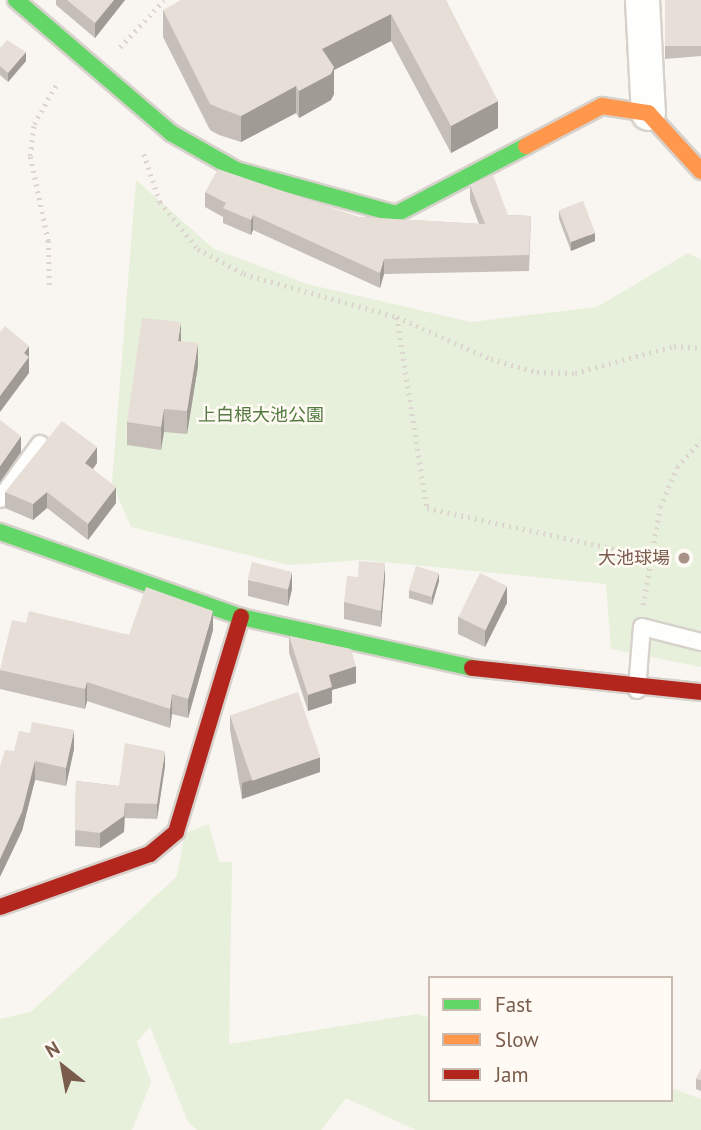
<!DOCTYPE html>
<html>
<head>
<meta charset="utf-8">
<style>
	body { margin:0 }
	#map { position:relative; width:701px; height:1130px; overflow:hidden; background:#f9f5f0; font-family:"PT Sans","Noto Sans JP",sans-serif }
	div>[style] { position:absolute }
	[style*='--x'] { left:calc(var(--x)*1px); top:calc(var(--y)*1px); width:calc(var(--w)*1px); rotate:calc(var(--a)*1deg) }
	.green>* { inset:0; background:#e7f0db }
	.path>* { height:4.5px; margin-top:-2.25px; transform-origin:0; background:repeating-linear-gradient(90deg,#dcd5d0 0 2px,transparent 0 7px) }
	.roads { filter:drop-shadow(2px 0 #d7d1cb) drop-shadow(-2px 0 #d7d1cb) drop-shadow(0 2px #d7d1cb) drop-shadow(0 -2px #d7d1cb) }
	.lane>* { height:16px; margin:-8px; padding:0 8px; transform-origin:8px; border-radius:8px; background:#fefefd }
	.street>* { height:33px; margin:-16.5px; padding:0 16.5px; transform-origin:16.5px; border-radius:16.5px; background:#fefefd }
	.fast>* { height:16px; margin:-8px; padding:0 8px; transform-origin:8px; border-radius:8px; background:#63d668 }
	.slow>* { height:16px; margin:-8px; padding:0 8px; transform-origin:8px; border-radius:8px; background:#ff974d }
	.jam>* { height:16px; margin:-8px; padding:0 8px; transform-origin:8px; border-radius:8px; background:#b3261e }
	.wall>* { inset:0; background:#c6bfb9 }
	.shaded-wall>* { inset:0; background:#a19b96 }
	.building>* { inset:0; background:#e6ded7; transform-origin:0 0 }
	.dots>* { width:19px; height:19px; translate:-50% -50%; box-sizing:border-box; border:4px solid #fffaf3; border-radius:50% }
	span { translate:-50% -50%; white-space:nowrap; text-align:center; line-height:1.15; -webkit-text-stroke:5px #fffaf3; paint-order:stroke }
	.park-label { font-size:18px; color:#537a41 }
	.poi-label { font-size:18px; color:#7a5c4d }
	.right { translate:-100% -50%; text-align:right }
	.legend { position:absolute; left:428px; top:976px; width:245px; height:126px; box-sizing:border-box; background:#fffaf3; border:2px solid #cabbb1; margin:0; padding:9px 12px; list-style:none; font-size:21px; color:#7a5c4d }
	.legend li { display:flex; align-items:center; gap:14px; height:35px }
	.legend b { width:35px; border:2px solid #cabbb1 }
	.north { position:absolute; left:28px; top:1032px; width:70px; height:70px; -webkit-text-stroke:5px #fffaf3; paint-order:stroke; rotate:329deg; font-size:19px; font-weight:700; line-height:28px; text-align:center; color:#7a5c4d }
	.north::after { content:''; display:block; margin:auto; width:24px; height:32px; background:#7a5c4d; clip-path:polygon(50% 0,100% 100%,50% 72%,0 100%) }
</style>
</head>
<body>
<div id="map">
	<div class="green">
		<div style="clip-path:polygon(136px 180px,214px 249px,307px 284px,471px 322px,597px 307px,688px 253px,701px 260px,701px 667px,611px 649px,606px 584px,363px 560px,289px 565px,131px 527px,112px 483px)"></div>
		<div style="clip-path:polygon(209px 824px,219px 862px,232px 862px,229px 1044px,417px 1014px,430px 1018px,430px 1100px,671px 1100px,671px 1088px,701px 1099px,701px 1130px,416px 1130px,346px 1098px,321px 1130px,197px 1130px,188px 1122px,150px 1027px,137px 1042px,151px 1082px,132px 1130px,0 1130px,0 1019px,31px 1012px,177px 876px,185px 833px)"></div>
	</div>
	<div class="path">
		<div style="--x:120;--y:47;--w:64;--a:-46.9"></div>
		<div style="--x:144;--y:154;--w:51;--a:71.6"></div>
		<div style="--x:160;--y:202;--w:60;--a:51"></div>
		<div style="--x:198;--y:249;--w:52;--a:28.5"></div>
		<div style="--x:244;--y:274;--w:159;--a:15.7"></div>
		<div style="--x:397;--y:317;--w:193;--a:81.1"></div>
		<div style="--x:427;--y:508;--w:225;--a:12.3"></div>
		<div style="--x:49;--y:285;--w:44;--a:-91.3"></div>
		<div style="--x:48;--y:241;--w:87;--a:-102"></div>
		<div style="--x:30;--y:156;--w:32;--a:-83"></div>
		<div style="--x:34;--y:124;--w:49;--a:-60.8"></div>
		<div style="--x:397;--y:317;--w:103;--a:24.1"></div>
		<div style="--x:491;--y:359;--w:48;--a:15.8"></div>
		<div style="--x:537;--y:372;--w:38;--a:2"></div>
		<div style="--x:575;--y:373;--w:103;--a:-15.3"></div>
		<div style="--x:674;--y:346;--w:27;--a:4"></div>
		<div style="--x:643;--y:605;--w:99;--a:-80.2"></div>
		<div style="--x:660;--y:507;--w:43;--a:-67"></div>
		<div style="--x:677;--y:467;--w:36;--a:-48"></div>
	</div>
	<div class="roads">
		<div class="lane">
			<div style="--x:0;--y:499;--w:68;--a:-54"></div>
			<div style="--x:637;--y:690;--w:63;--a:-85.5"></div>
			<div style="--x:642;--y:627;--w:61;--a:14.3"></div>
		</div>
		<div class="street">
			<div style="--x:642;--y:0;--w:113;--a:87"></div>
		</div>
		<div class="fast">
			<div style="--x:16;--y:0;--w:204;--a:40.6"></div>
			<div style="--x:171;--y:133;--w:75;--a:29.6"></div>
			<div style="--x:236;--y:170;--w:166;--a:15.4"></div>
			<div style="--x:396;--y:214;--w:147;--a:-27.6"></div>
			<div style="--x:0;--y:532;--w:256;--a:19.4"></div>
			<div style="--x:241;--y:617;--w:237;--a:12.4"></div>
		</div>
		<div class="slow">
			<div style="--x:526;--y:146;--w:86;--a:-27.8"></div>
			<div style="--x:602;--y:106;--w:47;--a:8.7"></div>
			<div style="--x:648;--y:113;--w:79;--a:47.6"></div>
		</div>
		<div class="jam">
			<div style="--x:472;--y:668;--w:230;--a:6"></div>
			<div style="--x:0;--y:907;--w:159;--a:-19.5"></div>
			<div style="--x:150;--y:854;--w:34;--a:-40"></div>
			<div style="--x:176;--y:832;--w:225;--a:-73.2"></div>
		</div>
	</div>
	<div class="wall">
		<div style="clip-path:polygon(56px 0,125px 0,95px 38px,56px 5px)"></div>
		<div style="clip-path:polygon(446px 0,498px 128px,451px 153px,391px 41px,334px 70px,334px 94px,331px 100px,299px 118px,296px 113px,241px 142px,219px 135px,210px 130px,163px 37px,163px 10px)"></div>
		<div style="clip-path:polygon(701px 0,701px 56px,665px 59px,665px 46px)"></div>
		<div style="clip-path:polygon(0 48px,26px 61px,8px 82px,0 75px)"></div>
		<div style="clip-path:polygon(470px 185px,508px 215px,531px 216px,529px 271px,384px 274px,380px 288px,253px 230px,251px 235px,223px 223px,223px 217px,205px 207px,205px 192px,359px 217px,479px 224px,470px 200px)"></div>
		<div style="clip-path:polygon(559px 210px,595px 241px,571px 251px,559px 219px)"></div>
		<div style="clip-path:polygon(181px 341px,198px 366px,187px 434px,164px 432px,161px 450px,127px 445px,127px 422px)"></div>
		<div style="clip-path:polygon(97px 463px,93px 469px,116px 503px,88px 540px,47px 508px,33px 520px,5px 508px,5px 492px)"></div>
		<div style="clip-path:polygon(385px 579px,381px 627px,344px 619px,344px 602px)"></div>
		<div style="clip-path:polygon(248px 580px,292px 589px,288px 606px,248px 596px)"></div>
		<div style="clip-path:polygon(439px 581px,432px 605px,409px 598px,409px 590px)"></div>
		<div style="clip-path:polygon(507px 603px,485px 647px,458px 634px,458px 617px)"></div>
		<div style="clip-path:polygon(26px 623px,129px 635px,213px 630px,188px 718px,172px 714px,170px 728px,87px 701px,85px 709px,0 689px,0 670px)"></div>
		<div style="clip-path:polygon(289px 636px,356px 683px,332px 690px,332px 703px,308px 711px,289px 653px)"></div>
		<div style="clip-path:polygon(230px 715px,320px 772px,242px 799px,230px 730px)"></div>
		<div style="clip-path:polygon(74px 749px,66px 786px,35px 780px,22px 831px,14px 751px)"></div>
		<div style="clip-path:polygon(165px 766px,157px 819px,125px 818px,124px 832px,100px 848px,75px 846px,76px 781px,119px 786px)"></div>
		<div style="clip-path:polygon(701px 1069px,701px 1091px,696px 1089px,696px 1079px)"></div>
	</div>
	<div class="shaded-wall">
		<div style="clip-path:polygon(114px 0,125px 0,95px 38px,95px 23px)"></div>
		<div style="clip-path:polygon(391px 14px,391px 41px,334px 70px,334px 94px,331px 100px,299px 118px,299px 91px,322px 49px)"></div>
		<div style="clip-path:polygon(26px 52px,26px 61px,8px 82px,8px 73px)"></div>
		<div style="clip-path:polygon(296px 86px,296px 113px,241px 142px,241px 116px)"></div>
		<div style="clip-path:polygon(498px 101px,498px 128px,451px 153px,451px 126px)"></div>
		<div style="clip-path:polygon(253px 215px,253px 230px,251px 235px,251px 220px)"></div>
		<div style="clip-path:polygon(595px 233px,595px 241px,571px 251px,571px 242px)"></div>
		<div style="clip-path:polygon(384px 259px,384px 274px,380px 288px,380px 273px)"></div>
		<div style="clip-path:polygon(181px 322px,181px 345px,178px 341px)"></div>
		<div style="clip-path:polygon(198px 343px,198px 366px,187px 434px,187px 411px)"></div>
		<div style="clip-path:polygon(29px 346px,29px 373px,0 412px,0 396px,24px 353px)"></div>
		<div style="clip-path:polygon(164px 409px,164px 432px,161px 450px,161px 427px)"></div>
		<div style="clip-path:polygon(21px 436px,21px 452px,0 482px,0 466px)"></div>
		<div style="clip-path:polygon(97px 447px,97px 463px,85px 479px,85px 463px)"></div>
		<div style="clip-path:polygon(116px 487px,116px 503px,88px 540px,88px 524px)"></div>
		<div style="clip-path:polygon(47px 492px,47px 508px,33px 520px,33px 504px)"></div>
		<div style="clip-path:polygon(385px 563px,385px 579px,381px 627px,381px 611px)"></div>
		<div style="clip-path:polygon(292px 572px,292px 589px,288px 606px,288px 589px)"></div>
		<div style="clip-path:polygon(439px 573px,439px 581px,432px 605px,432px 596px)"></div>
		<div style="clip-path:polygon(507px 586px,507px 603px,485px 647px,485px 631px)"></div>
		<div style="clip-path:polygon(213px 611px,213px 630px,188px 718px,188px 699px)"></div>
		<div style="clip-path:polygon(356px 666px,356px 683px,332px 690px,332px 703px,308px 711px,308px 695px,329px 675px)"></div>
		<div style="clip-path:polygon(87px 682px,87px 701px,85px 709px,85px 689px)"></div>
		<div style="clip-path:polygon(172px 694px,172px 714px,170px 728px,170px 709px)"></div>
		<div style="clip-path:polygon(74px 730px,74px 749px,66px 786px,66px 768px)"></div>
		<div style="clip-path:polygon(165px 751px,165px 766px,157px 819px,157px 804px)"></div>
		<div style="clip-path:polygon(320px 757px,320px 772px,242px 799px,242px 783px)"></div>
		<div style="clip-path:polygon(35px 761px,35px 780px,22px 831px,0 877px,0 859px)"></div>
		<div style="clip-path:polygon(125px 803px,124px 832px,100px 848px,100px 833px)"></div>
	</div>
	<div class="building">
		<div style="clip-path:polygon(67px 0,114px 0,95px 23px)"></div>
		<div style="clip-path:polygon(181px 0,446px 0,498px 101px,451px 126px,391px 14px,322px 49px,334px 67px,331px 74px,299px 91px,296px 86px,241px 116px,219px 108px,210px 104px,163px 10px)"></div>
		<div style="left:665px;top:0;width:36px;height:46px"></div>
		<div style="clip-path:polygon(7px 40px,26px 52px,8px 73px,0 66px,0 48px)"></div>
		<div style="clip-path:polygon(218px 169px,359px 217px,485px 224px,470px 185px,493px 175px,508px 215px,531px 216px,529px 255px,384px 259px,380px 273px,253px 215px,251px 220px,223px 208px,226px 203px,205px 192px)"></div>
		<div style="left:583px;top:201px;width:34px;height:26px;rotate:69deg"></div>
		<div style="clip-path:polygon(142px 318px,181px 322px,178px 341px,198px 343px,187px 411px,164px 409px,161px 427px,127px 422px)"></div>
		<div style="clip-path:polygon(5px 326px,29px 346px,24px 353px,29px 357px,0 396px,0 332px)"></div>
		<div style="clip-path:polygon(0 420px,21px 436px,0 466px)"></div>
		<div style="clip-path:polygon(62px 421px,97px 447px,85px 463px,116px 487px,88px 524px,47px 492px,33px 504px,5px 492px)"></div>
		<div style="clip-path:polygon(359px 561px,385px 563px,381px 611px,344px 602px,347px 576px,358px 577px)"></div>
		<div style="left:252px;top:562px;width:41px;height:18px;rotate:14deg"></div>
		<div style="left:416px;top:566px;width:24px;height:25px;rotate:17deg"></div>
		<div style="left:480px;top:573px;width:30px;height:49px;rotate:26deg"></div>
		<div style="clip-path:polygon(146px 587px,213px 611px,188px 699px,172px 694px,170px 709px,87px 682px,85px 689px,0 670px,12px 620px,26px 623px,29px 611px,129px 635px)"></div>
		<div style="clip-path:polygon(289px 636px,351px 649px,356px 666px,329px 675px,332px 687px,308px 695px)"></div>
		<div style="left:298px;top:692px;width:69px;height:72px;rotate:71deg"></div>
		<div style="clip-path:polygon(32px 722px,74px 730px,66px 768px,35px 761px,22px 812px,0 859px,0 766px,5px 750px,14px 751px,19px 731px,30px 733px)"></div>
		<div style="clip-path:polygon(125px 743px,165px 751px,157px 804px,125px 803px,124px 816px,100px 833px,75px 830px,76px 781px,119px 786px)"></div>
		<div style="clip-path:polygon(701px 1069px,701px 1080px,696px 1079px)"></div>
	</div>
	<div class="dots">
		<div style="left:684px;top:558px;background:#a69286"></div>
	</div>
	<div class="park-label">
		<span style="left:261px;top:415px">上白根大池公園</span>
	</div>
	<div class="poi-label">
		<span class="right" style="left:670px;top:558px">大池球場</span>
	</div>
	<ul class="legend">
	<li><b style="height:9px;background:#63d668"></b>Fast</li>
	<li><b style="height:9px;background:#ff974d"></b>Slow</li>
	<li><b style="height:9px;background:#b3261e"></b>Jam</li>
	</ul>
	<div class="north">N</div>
</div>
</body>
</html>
